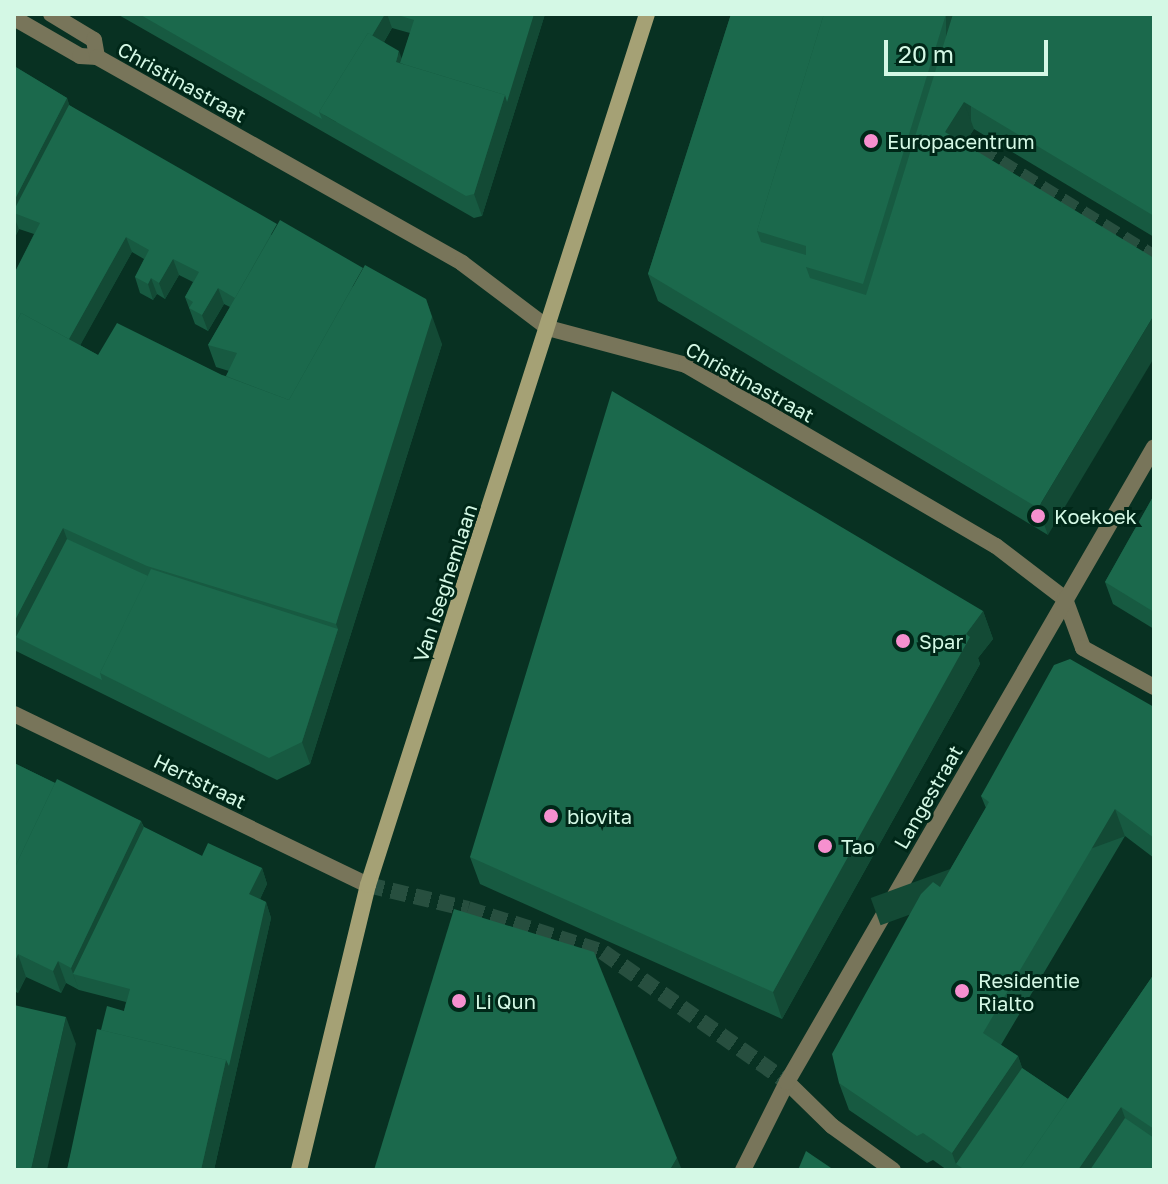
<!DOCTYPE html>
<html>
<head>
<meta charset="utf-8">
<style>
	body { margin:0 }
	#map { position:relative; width:1168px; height:1184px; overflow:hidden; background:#083122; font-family:"Golos Text",sans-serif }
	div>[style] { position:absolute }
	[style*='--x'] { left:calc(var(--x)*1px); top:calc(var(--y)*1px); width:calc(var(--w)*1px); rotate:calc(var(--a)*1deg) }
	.street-tunnel>* { height:16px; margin-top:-8px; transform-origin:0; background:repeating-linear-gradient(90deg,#274f3f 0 16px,transparent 0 24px) }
	.lane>* { height:16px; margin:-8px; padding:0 8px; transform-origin:8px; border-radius:8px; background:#78755a }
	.street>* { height:16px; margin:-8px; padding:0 8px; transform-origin:8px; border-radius:8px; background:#78755a }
	.secondary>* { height:16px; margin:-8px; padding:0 8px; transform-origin:8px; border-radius:8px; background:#a5a175 }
	.wall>* { inset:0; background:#175a41 }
	.shaded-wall>* { inset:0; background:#134a35; transform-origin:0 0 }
	.building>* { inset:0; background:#1b694c }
	.dots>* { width:22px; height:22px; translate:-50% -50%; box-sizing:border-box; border:4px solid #002718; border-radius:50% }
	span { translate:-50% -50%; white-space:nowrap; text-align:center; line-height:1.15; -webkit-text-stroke:6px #002718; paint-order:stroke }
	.street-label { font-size:20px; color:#d4f8e5 }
	.poi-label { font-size:20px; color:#d4f8e5 }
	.left { translate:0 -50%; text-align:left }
	.frame { position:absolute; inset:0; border:16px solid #d4f8e5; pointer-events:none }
	.scale { position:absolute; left:884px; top:40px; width:164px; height:36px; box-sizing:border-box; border:4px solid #d4f8e5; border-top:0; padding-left:10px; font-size:24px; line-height:28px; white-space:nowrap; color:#d4f8e5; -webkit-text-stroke:6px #002718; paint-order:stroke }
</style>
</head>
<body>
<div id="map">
	<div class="street-tunnel">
		<div style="--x:980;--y:150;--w:205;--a:31.8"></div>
		<div style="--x:368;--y:885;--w:103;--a:13.5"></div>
		<div style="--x:468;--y:909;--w:142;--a:17.7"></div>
		<div style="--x:603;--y:952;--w:225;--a:35.2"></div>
	</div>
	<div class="lane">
		<div style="--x:14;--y:18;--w:76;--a:29.9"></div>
		<div style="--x:80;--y:56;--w:17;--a:3"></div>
	</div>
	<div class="street">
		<div style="--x:51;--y:14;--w:50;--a:31.2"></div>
		<div style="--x:94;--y:40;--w:17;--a:80"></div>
		<div style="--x:97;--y:57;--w:419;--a:29.4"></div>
		<div style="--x:462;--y:263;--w:108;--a:37.1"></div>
		<div style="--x:548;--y:328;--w:143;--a:15"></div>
		<div style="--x:686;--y:365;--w:359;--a:30.3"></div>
		<div style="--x:996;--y:546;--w:87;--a:37.5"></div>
		<div style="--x:1065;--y:599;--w:52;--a:69.8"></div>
		<div style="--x:1083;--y:648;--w:81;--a:28.8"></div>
		<div style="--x:14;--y:714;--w:393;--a:25.8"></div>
		<div style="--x:787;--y:1082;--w:63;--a:44.4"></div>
		<div style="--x:832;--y:1126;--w:75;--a:35.8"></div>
		<div style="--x:743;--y:1170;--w:98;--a:-63.4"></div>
		<div style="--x:787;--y:1082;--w:733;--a:-59.97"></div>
	</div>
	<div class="secondary">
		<div style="--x:299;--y:1170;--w:293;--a:-76.4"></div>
		<div style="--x:368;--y:885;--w:915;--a:-72.24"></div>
	</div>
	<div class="wall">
		<div style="clip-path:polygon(evenodd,117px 14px,545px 14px,482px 216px,474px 218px,117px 14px,392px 28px,410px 33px,402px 59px,384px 42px,392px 28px)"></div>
		<div style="clip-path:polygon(731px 14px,1154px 14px,1154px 237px,974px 129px,964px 144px,1048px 535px,658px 301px,648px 274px)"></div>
		<div style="clip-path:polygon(evenodd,14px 66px,67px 98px,69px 105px,442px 344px,310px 764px,277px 780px,14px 650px,14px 274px,34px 234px,19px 229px,14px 239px,14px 66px,132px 252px,144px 259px,135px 277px,140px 293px,153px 300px,157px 294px,165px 299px,179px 275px,193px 282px,185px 297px,195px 324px,208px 331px,224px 304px,230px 307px,208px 345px,216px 367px,229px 371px,226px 376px,98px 355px,80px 345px,132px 252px)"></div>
		<div style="clip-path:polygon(1154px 495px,1154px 629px,1113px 604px,1105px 582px)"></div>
		<div style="clip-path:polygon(983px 611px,993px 639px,978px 658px,980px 664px,782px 1019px,480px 884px,470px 857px)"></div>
		<div style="clip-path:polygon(1154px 707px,1154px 858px,1125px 836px,1001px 1045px,1018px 1056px,1022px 1068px,1068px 1099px,1154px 974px,1154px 1170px,947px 1170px,933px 1160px,927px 1163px,849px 1110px,839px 1083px,940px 887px,986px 808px,981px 796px)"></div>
		<div style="clip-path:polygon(14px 763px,55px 783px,141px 821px,144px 827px,202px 856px,262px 868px,267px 884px,260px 899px,266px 902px,271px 918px,214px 1170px,67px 1170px,101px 1030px,124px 1011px,126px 1002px,79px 990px,66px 983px,61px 993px,26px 977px,18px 993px,14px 991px)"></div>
	</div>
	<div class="shaded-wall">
		<div style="clip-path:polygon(385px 14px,387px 14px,392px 28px,336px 122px,324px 115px)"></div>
		<div style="clip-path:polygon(534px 14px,545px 14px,482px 216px,474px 194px,505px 95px)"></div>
		<div style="left:946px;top:14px;width:25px;height:282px"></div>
		<div style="clip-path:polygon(399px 51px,406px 70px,396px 62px)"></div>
		<div style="clip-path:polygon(67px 98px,75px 121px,14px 213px,14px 201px)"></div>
		<div style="clip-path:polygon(964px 102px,974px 129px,955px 159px,945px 132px)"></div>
		<div style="clip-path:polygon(14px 217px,19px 229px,14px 239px)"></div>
		<div style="clip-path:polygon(126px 237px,132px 252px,71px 362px,65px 346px)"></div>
		<div style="clip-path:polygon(173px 259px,179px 275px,165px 299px,159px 283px)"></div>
		<div style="clip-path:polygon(151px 278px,157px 294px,153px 300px,148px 284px)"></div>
		<div style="clip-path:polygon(218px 288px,224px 304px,208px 331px,202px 315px)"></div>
		<div style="clip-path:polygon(426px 299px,442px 344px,310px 764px,302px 742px,338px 629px,336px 624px)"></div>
		<div style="clip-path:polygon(1154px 315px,1154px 358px,1048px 535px,1038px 508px)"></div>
		<div style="clip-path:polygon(63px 528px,73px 555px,16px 637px,14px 633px,14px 622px)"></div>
		<div style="clip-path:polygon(983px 611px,993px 639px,978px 658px,980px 664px,782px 1019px,773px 992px,966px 634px)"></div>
		<div style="left:1115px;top:809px;width:29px;height:260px;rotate:70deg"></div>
		<div style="clip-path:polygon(141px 821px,149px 843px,73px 974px,79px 990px,71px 968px)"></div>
		<div style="clip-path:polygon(262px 868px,267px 884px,255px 910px,249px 894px)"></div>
		<div style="clip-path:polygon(266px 902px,271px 918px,214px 1170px,201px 1170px,226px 1060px)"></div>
		<div style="clip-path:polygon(18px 954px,26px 977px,18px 993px,14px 981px,14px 963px)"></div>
		<div style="clip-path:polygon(58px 961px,66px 983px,61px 993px,53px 971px)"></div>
		<div style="clip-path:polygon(66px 1017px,76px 1044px,47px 1170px,31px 1170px)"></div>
		<div style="clip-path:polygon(1018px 1056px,1028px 1084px,956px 1164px,952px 1153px)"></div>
		<div style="clip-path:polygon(1121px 1107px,1131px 1134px,1107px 1170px,1078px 1170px)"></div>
		<div style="clip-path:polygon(677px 1158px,682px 1170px,670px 1170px)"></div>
	</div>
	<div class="building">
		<div style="clip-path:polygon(139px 14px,385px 14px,372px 36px,368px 33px,319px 112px,322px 119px)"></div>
		<div style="clip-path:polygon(394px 14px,534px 14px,507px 102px,505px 95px,400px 63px,414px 20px)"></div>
		<div style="clip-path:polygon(731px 14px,824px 14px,757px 231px,761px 242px,806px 255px,806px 267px,810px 278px,866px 295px,953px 14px,1154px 14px,1154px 216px,964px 102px,945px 132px,1154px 258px,1154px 315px,1038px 508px,648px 274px)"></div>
		<div style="clip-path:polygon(824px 14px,946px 14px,863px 284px,806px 267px,806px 246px,757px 231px)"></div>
		<div style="clip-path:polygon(368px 33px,399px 51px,396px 62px,505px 95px,474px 194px,466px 196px,319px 112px)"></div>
		<div style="clip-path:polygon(14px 66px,67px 98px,14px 201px)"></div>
		<div style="clip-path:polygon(69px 105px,277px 224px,235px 298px,218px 288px,202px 315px,189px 308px,193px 302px,185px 297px,199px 272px,173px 259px,159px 283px,151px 278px,148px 284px,135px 277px,149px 250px,126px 237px,69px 339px,21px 313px,14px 327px,14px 274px,40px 223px,14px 213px,14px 210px)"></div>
		<div style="clip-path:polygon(280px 220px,363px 268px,289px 400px,226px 376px,237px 353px,208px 345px)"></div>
		<div style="clip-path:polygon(365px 265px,426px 299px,432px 317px,336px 624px,147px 566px,63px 528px,14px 622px,14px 327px,21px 313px,98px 355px,117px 323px,222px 375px,289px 400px)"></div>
		<div style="clip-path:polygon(612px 391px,983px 611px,966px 634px,970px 637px,773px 992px,470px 857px)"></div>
		<div style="clip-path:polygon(1154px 495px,1154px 612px,1105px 582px)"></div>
		<div style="clip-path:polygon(67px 539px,148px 576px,100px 673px,102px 680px,16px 637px)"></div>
		<div style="clip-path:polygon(151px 569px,338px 629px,302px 742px,269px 758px,100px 673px)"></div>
		<div style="clip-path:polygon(1070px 659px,1154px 707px,1154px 838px,1115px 809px,983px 1033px,1018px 1056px,952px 1153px,923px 1133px,917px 1136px,839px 1083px,832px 1054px,921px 894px,933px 882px,940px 887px,989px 802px,981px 796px,1054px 665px)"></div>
		<div style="clip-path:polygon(14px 763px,55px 783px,14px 869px)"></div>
		<div style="clip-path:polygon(57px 779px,141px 821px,71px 968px,58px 961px,53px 971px,18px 954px,14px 963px,14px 869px)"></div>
		<div style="clip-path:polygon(144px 827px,202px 856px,208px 843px,262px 868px,249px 894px,266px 902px,229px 1066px,226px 1060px,101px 1030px,107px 1006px,124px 1011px,130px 989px,73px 974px)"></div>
		<div style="clip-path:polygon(454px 909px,594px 952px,677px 1158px,670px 1170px,374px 1170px)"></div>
		<div style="clip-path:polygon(1154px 974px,1154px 1129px,1121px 1107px,1078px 1170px,1019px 1170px)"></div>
		<div style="clip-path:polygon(14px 1005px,66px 1017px,31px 1170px,14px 1170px)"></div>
		<div style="clip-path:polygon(97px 1029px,226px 1060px,201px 1170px,67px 1170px)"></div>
		<div style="clip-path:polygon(1022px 1068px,1068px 1099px,1019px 1170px,965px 1170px,956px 1164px)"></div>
		<div style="clip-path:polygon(1125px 1118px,1154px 1138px,1154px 1169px,1153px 1170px,1090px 1170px)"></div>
		<div style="clip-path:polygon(806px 1151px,834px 1170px,798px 1170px)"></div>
	</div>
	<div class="dots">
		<div style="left:871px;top:141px;background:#f690cf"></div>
		<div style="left:1038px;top:516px;background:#f690cf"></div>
		<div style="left:903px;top:641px;background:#f690cf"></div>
		<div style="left:551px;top:816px;background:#f690cf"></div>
		<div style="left:825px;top:846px;background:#f690cf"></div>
		<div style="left:962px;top:991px;background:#f690cf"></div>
		<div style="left:459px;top:1001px;background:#f690cf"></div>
	</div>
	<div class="street-label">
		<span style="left:182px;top:82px;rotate:29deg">Christinastraat</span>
		<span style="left:750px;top:382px;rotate:29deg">Christinastraat</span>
		<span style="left:445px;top:583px;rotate:-72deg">Van Iseghemlaan</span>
		<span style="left:200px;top:781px;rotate:26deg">Hertstraat</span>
		<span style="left:928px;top:797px;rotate:-60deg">Langestraat</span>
	</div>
	<div class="poi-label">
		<span class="left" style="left:887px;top:141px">Europacentrum</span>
		<span class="left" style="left:1054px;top:516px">Koekoek</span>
		<span class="left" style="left:919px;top:641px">Spar</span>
		<span class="left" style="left:567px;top:816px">biovita</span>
		<span class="left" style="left:841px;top:846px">Tao</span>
		<span class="left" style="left:978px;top:992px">Residentie<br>Rialto</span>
		<span class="left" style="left:475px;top:1001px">Li Qun</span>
	</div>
	<div class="frame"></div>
	<div class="scale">20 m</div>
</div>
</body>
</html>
